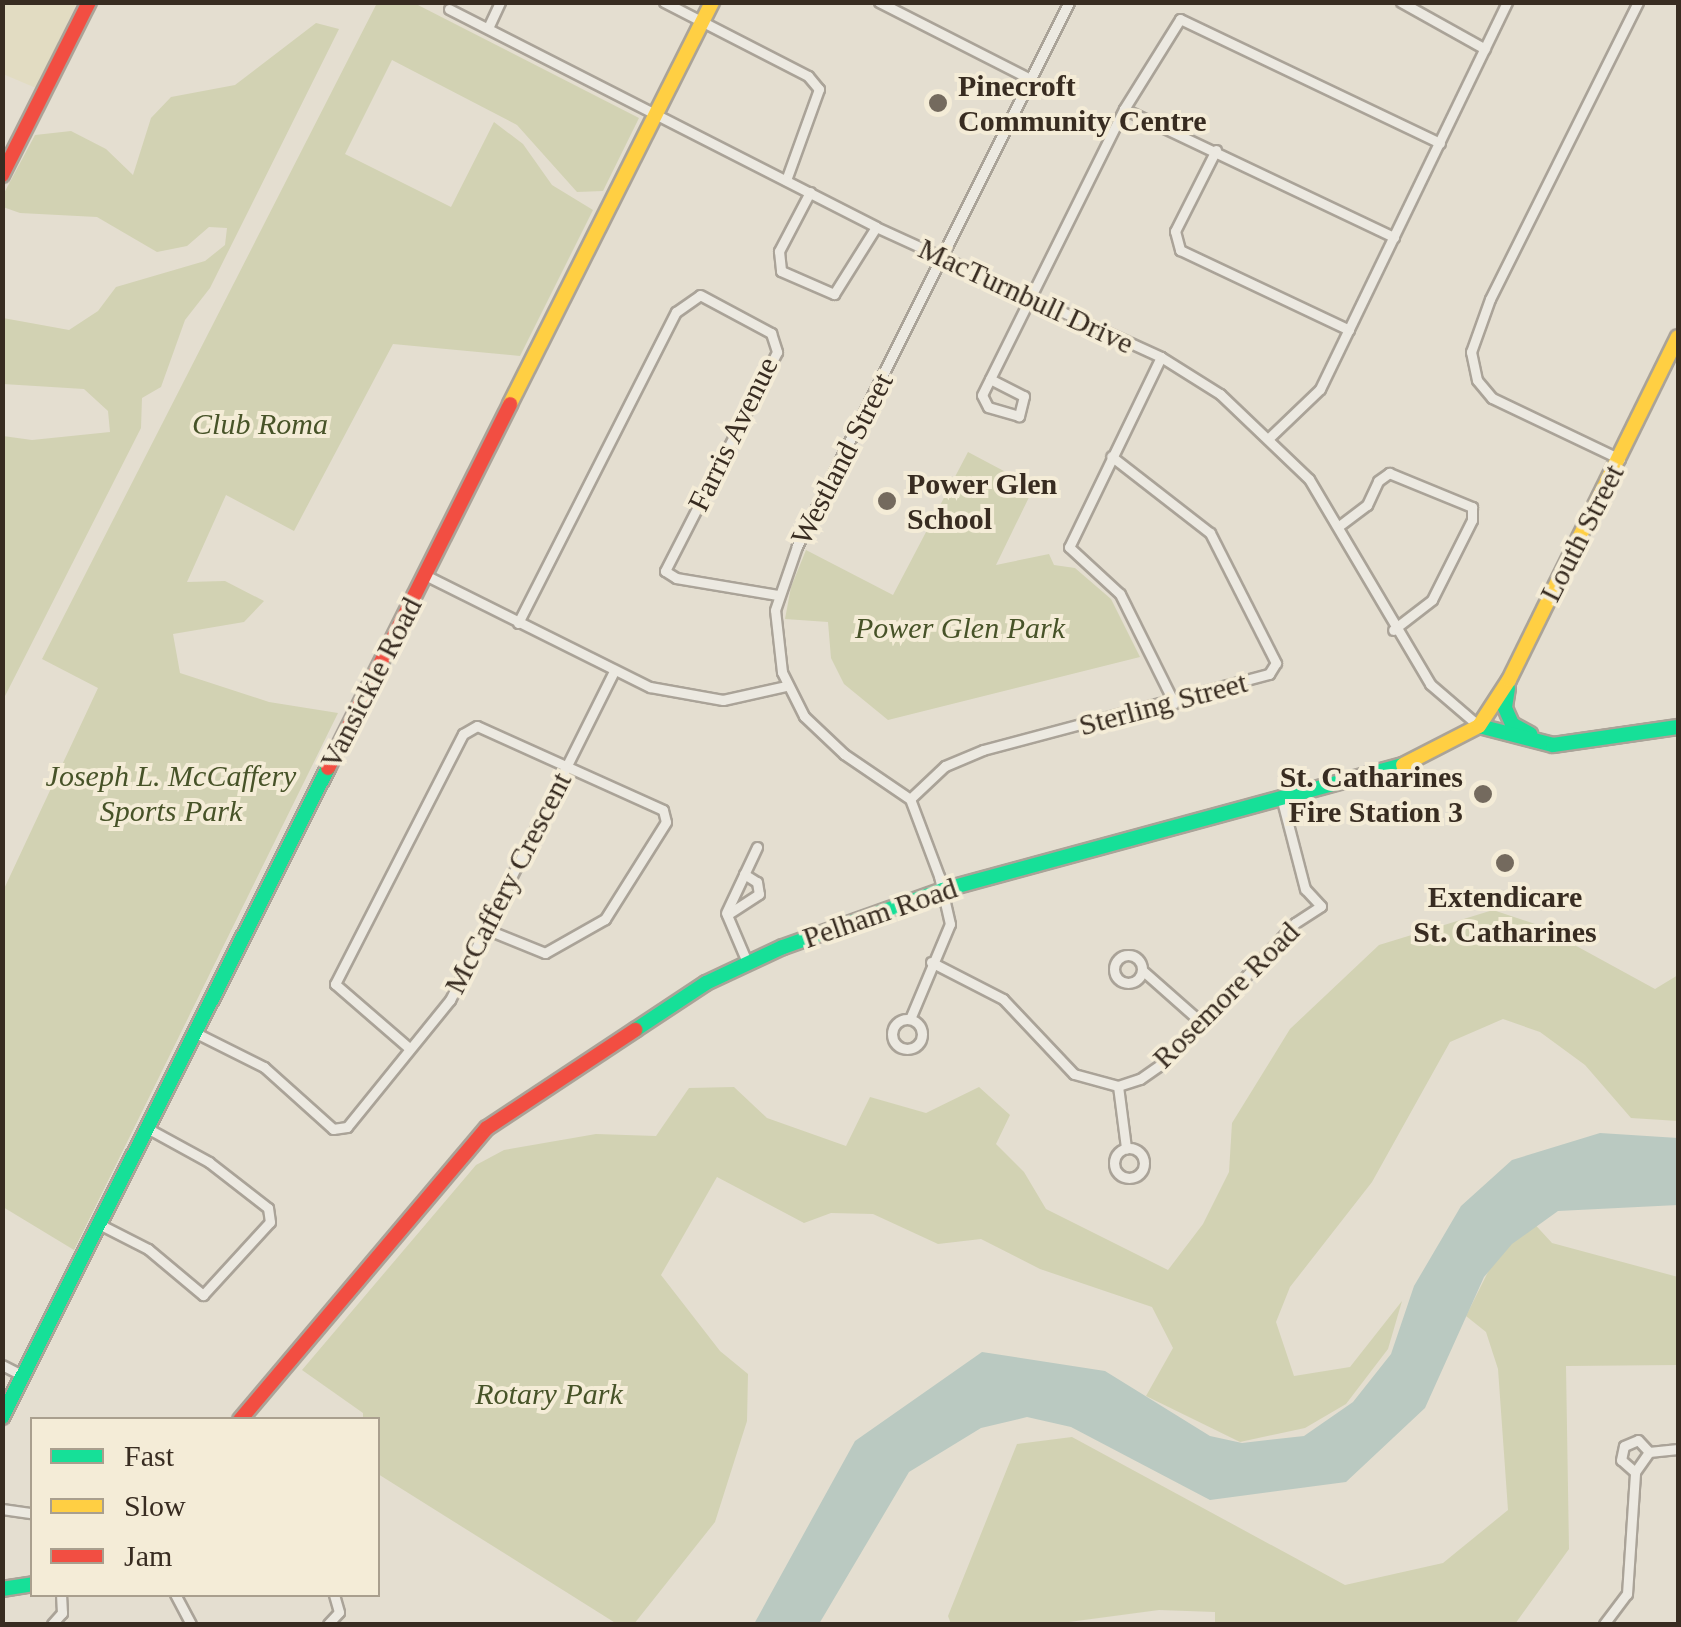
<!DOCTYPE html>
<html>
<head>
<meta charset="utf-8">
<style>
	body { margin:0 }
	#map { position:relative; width:1681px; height:1627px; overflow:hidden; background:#e4ded0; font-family:"Times New Roman",serif }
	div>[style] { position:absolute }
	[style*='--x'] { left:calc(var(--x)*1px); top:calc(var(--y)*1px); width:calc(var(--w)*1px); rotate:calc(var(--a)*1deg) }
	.farmland>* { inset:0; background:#e2dcc2 }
	.green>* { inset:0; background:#d2d2b3 }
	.water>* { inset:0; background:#bac9c1 }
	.roads { filter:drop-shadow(2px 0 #aaa398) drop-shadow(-2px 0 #aaa398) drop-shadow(0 2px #aaa398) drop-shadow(0 -2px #aaa398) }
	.street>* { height:9px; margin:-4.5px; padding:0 4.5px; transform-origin:4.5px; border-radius:4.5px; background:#ece9e1 }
	.street>.ring { margin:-4.5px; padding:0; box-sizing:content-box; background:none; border:9px solid #ece9e1; border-radius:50% }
	.fast>* { height:14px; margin:-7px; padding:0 7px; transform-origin:7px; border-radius:7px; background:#16e098 }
	.slow>* { height:14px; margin:-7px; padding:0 7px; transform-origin:7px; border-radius:7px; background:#ffcf43 }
	.jam>* { height:14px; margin:-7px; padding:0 7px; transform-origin:7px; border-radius:7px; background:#f24e42 }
	.dots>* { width:28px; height:28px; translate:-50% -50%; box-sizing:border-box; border:5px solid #f4ecd7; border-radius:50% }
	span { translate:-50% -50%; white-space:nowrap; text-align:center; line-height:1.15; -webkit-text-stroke:8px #f4ecd7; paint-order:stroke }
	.poi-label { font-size:30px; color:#382c21; font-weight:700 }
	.left { translate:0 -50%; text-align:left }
	.right { translate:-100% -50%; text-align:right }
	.street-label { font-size:30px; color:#382c21 }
	.park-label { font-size:30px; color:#475328; font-style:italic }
	.frame { position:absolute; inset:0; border:5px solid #382c21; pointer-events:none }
	.legend { position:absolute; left:30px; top:1417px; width:350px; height:180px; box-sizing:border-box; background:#f4ecd7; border:2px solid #a99f8e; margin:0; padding:12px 18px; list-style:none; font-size:30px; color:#382c21 }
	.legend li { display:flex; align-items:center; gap:20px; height:50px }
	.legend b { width:50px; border:2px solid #a99f8e }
</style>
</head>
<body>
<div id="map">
	<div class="farmland">
		<div style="clip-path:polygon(2px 3px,77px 3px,36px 88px,3px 74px)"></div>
	</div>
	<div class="green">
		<div style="clip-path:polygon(377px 3px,414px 3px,639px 118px,603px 191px,577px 192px,517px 125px,392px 60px,345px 154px,451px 207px,494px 122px,523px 144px,552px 185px,593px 210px,520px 356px,393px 344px,294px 531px,226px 495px,187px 582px,225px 581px,264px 601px,244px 622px,173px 634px,180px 673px,269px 702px,338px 713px,74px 1250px,3px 1207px,3px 891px,98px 688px,42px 659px)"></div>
		<div style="clip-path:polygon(316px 23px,339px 29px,210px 288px,185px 320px,161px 387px,142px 398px,141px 428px,3px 700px,3px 436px,32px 440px,110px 432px,108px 411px,84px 389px,3px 384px,3px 318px,69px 330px,98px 311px,116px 287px,205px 261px,225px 245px,227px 228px,209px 227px,187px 246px,157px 252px,97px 217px,20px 213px,3px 207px,3px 195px,35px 135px,71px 131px,106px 149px,133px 175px,151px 118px,171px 97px,235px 85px)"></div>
		<div style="clip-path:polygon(968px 452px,1034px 487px,996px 565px,1049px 554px,1054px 565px,1075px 568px,1111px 599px,1140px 657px,888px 720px,844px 684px,831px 658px,828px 622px,785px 619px,791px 587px,806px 550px,893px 595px)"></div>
		<div style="clip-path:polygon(1493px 910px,1538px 925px,1655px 989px,1678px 975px,1678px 1121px,1631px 1118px,1585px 1065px,1540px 1032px,1503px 1019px,1450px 1042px,1372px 1182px,1290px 1287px,1276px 1322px,1294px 1376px,1350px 1367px,1402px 1301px,1388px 1349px,1346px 1404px,1305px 1428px,1240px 1442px,1146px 1396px,1173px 1348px,1152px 1307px,1040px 1269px,981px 1239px,938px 1244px,873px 1214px,831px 1213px,804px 1223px,717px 1177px,661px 1275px,720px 1351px,748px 1374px,747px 1421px,715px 1522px,634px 1624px,617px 1624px,378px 1474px,378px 1420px,363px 1419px,363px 1413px,302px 1370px,476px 1165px,504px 1150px,596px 1134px,656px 1136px,689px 1088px,734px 1087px,767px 1118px,846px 1146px,870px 1097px,926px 1113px,979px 1087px,1010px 1115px,996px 1144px,1024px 1172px,1046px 1209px,1168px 1270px,1203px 1224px,1229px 1172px,1232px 1123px,1290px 1029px,1379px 945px)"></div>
		<div style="clip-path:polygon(1529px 1218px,1552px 1243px,1678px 1277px,1678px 1365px,1566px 1366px,1569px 1549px,1515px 1624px,1215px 1624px,1215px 1612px,1159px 1610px,1054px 1624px,951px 1624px,948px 1616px,1017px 1444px,1072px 1437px,1345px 1585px,1443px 1563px,1508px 1510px,1498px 1369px,1486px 1332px,1466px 1316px,1502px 1244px)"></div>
	</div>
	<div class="water">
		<div style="clip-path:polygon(1600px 1133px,1678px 1138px,1678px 1205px,1558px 1211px,1512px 1244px,1484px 1277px,1425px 1408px,1346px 1482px,1210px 1500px,1071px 1427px,1027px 1417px,981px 1428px,909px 1472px,819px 1624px,754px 1624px,855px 1441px,982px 1352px,1105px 1371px,1210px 1436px,1242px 1443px,1304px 1436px,1353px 1402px,1391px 1354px,1414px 1286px,1461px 1206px,1512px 1160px)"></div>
	</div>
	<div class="roads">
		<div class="street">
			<div style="--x:664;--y:2;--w:162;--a:27.2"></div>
			<div style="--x:808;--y:76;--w:17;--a:50"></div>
			<div style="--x:819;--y:89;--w:97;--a:109.9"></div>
			<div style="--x:879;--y:2;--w:172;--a:27"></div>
			<div style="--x:1401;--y:2;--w:96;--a:29.2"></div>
			<div style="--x:449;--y:9;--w:479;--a:27"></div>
			<div style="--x:876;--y:227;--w:313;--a:24.5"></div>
			<div style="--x:1161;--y:357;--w:70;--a:32.1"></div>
			<div style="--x:1220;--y:394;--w:123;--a:43.7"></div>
			<div style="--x:1309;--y:479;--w:238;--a:59.4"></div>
			<div style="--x:1430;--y:684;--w:65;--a:40.6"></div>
			<div style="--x:488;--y:28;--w:29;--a:-65"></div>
			<div style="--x:1124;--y:109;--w:299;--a:25.4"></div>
			<div style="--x:1216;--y:150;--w:91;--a:116.8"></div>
			<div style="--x:1175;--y:231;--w:20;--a:75"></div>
			<div style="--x:1180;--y:250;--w:187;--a:25.3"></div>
			<div style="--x:810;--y:192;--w:67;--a:117.7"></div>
			<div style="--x:779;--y:251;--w:20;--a:84"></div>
			<div style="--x:781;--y:271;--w:58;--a:23.5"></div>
			<div style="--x:834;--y:294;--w:79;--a:-57.9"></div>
			<div style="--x:1161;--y:357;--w:211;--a:115.8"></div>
			<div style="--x:1069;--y:547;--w:69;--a:42.7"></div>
			<div style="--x:1120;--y:594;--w:122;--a:63.6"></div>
			<div style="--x:990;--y:379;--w:38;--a:27"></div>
			<div style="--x:1024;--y:396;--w:21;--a:104"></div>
			<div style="--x:1019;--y:416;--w:32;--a:-164"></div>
			<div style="--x:988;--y:407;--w:13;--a:-117"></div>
			<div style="--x:982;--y:395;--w:319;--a:-63.6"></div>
			<div style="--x:1124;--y:109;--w:106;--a:-58.1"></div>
			<div style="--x:1180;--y:19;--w:288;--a:25.5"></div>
			<div style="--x:1270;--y:437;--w:69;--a:-43.8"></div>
			<div style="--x:1320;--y:389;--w:430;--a:-64.2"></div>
			<div style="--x:1620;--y:459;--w:142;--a:-154.5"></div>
			<div style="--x:1492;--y:398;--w:23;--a:-130"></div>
			<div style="--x:1477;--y:380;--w:29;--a:-102"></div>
			<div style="--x:1471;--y:352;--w:56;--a:-70.3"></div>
			<div style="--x:1490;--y:299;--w:332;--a:-63.5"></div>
			<div style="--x:1339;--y:526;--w:35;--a:-37"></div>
			<div style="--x:1367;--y:505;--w:26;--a:-65"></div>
			<div style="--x:1378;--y:481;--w:14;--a:-36"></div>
			<div style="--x:1389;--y:473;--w:90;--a:22.3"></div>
			<div style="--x:1472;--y:507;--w:13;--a:90"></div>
			<div style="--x:1472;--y:520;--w:89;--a:116.6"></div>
			<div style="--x:1432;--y:600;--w:49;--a:142.4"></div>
			<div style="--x:425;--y:575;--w:251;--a:26.5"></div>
			<div style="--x:650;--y:687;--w:74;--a:10.1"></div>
			<div style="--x:723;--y:700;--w:65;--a:-12.5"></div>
			<div style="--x:518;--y:623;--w:349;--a:-63.1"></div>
			<div style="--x:676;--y:312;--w:29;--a:-35"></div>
			<div style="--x:700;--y:295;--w:81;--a:28.2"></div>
			<div style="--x:771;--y:333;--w:20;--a:72"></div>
			<div style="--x:777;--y:352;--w:246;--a:117.1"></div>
			<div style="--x:665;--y:571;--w:13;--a:32"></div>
			<div style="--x:676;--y:578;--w:103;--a:9.5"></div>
			<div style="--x:910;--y:799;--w:48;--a:-43.3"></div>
			<div style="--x:945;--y:766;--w:41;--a:-22.8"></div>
			<div style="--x:983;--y:750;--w:296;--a:-14.9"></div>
			<div style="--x:1269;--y:674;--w:13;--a:-58"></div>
			<div style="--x:1276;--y:663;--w:146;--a:-116.9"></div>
			<div style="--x:1210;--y:533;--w:125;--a:-142.1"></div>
			<div style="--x:744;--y:874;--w:15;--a:32"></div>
			<div style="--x:757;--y:882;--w:12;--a:81"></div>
			<div style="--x:759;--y:894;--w:38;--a:147"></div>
			<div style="--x:727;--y:915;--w:51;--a:66.9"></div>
			<div style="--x:726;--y:913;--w:73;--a:-64.8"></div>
			<div class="ring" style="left:1114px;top:955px;width:19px;height:19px"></div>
			<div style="--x:931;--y:962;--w:81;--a:27.2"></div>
			<div style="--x:1003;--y:999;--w:103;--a:46.6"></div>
			<div style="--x:1074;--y:1074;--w:46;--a:15.3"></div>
			<div style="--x:1118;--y:1086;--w:23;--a:-18"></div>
			<div style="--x:1140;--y:1079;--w:38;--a:-35"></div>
			<div style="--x:1171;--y:1057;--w:183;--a:-47.2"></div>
			<div style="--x:1295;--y:923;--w:31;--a:-33"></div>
			<div style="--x:1321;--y:906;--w:23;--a:-133"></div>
			<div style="--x:1305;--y:889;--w:95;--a:-104.6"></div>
			<div style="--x:1142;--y:970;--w:81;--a:41.5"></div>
			<div class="ring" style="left:892px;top:1019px;width:21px;height:21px"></div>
			<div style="--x:910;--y:1019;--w:103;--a:-67.2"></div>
			<div style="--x:950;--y:924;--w:49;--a:-102.9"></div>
			<div style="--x:939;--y:876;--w:82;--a:-110.6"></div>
			<div style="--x:910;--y:799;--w:80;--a:-145.7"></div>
			<div style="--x:844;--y:754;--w:55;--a:-136.5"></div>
			<div style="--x:804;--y:716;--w:49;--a:-116.6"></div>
			<div style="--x:782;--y:672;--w:62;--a:-96.4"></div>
			<div style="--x:775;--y:610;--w:68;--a:-71"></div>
			<div style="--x:797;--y:546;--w:608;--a:-63.43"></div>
			<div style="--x:196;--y:1033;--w:76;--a:26.6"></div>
			<div style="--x:264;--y:1067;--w:93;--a:41.9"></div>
			<div style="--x:333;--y:1129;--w:14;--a:-8"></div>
			<div style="--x:347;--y:1127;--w:164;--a:-51"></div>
			<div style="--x:450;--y:1000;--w:368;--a:-63.5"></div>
			<div style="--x:409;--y:1048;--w:98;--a:-139.1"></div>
			<div style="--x:335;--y:984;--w:281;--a:-62.9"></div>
			<div style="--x:463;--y:734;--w:16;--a:-30"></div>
			<div style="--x:477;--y:726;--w:204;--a:24.3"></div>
			<div style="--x:663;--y:810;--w:12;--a:76"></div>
			<div style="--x:666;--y:822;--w:115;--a:122.2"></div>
			<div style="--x:605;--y:919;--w:69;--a:150.5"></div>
			<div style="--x:545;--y:953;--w:61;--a:-158"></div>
			<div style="--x:1118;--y:1086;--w:63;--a:82.6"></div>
			<div class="ring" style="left:1114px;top:1148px;width:21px;height:21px"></div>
			<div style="--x:99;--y:1224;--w:55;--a:27"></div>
			<div style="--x:148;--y:1249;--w:72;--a:39.9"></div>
			<div style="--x:203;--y:1295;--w:99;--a:-47.5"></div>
			<div style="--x:270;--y:1222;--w:14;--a:-98"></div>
			<div style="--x:268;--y:1208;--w:75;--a:-142.1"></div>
			<div style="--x:209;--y:1162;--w:71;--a:-151.3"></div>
			<div style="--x:2;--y:1365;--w:22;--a:27"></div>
			<div style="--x:1635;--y:1472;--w:18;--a:-139"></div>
			<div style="--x:1621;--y:1460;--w:14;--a:-78"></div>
			<div style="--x:1624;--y:1446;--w:15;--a:-23"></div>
			<div style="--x:1638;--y:1440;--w:16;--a:47"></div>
			<div style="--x:2;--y:1509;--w:30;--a:8"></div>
			<div style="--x:175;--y:1594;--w:34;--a:62"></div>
			<div style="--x:52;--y:1624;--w:15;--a:-48"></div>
			<div style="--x:62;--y:1613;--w:19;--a:-93"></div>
			<div style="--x:328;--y:1624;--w:16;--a:-47"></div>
			<div style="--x:339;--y:1612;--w:19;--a:-106"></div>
			<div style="--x:1604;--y:1624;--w:38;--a:-53"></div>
			<div style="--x:1627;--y:1594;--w:122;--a:-86.2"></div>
			<div style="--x:1635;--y:1472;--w:24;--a:-55"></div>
			<div style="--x:1649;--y:1452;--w:29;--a:-6"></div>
		</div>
		<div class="fast">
			<div style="--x:1508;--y:688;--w:20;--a:99"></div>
			<div style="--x:1505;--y:708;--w:17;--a:66"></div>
			<div style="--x:1512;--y:724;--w:21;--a:29"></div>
			<div style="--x:1479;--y:726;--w:76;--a:14.4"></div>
			<div style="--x:1553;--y:745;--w:126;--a:-8.2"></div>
			<div style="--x:635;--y:1030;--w:85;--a:-33.5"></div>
			<div style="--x:706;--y:983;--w:85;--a:-25.1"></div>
			<div style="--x:783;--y:947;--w:170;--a:-19.6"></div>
			<div style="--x:943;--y:890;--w:477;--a:-15.2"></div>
			<div style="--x:2;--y:1417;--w:726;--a:-63.33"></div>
			<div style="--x:2;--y:1589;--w:30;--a:-9"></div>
		</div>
		<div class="slow">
			<div style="--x:510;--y:404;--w:450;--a:-63.3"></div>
			<div style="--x:1403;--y:765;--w:85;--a:-27.2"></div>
			<div style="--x:1479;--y:726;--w:55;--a:-56.9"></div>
			<div style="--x:1509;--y:680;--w:382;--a:-63.8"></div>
		</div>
		<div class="jam">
			<div style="--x:2;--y:175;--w:194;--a:-63.3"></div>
			<div style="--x:328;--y:768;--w:407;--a:-63.4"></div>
			<div style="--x:240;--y:1420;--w:382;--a:-49.8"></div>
			<div style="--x:487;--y:1128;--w:178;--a:-33.5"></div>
		</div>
	</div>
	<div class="dots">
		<div style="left:938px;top:103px;background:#746a5e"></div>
		<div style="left:887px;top:501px;background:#746a5e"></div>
		<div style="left:1483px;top:794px;background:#746a5e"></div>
		<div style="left:1505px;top:863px;background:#746a5e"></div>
	</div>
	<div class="poi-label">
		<span class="left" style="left:958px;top:103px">Pinecroft<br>Community Centre</span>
		<span class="left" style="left:907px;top:501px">Power Glen<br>School</span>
		<span class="right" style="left:1463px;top:794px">St. Catharines<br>Fire Station 3</span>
		<span style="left:1505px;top:914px">Extendicare<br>St. Catharines</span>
	</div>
	<div class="street-label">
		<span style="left:1026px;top:296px;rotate:25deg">MacTurnbull Drive</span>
		<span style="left:733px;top:434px;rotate:-64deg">Farris Avenue</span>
		<span style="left:842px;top:459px;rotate:-63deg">Westland Street</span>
		<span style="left:1582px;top:533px;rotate:-63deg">Louth Street</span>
		<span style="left:371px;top:683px;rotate:-63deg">Vansickle Road</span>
		<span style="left:1163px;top:704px;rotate:-15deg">Sterling Street</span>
		<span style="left:508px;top:883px;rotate:-63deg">McCaffery Crescent</span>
		<span style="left:880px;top:913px;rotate:-19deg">Pelham Road</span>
		<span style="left:1226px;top:995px;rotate:-45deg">Rosemore Road</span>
	</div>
	<div class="park-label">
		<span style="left:260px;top:424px">Club Roma</span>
		<span style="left:960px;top:628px">Power Glen Park</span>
		<span style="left:171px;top:793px">Joseph L. McCaffery<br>Sports Park</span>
		<span style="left:549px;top:1394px">Rotary Park</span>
	</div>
	<div class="frame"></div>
	<ul class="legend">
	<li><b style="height:12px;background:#16e098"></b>Fast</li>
	<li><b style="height:12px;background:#ffcf43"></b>Slow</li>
	<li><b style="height:12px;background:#f24e42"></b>Jam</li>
	</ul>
</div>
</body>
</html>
